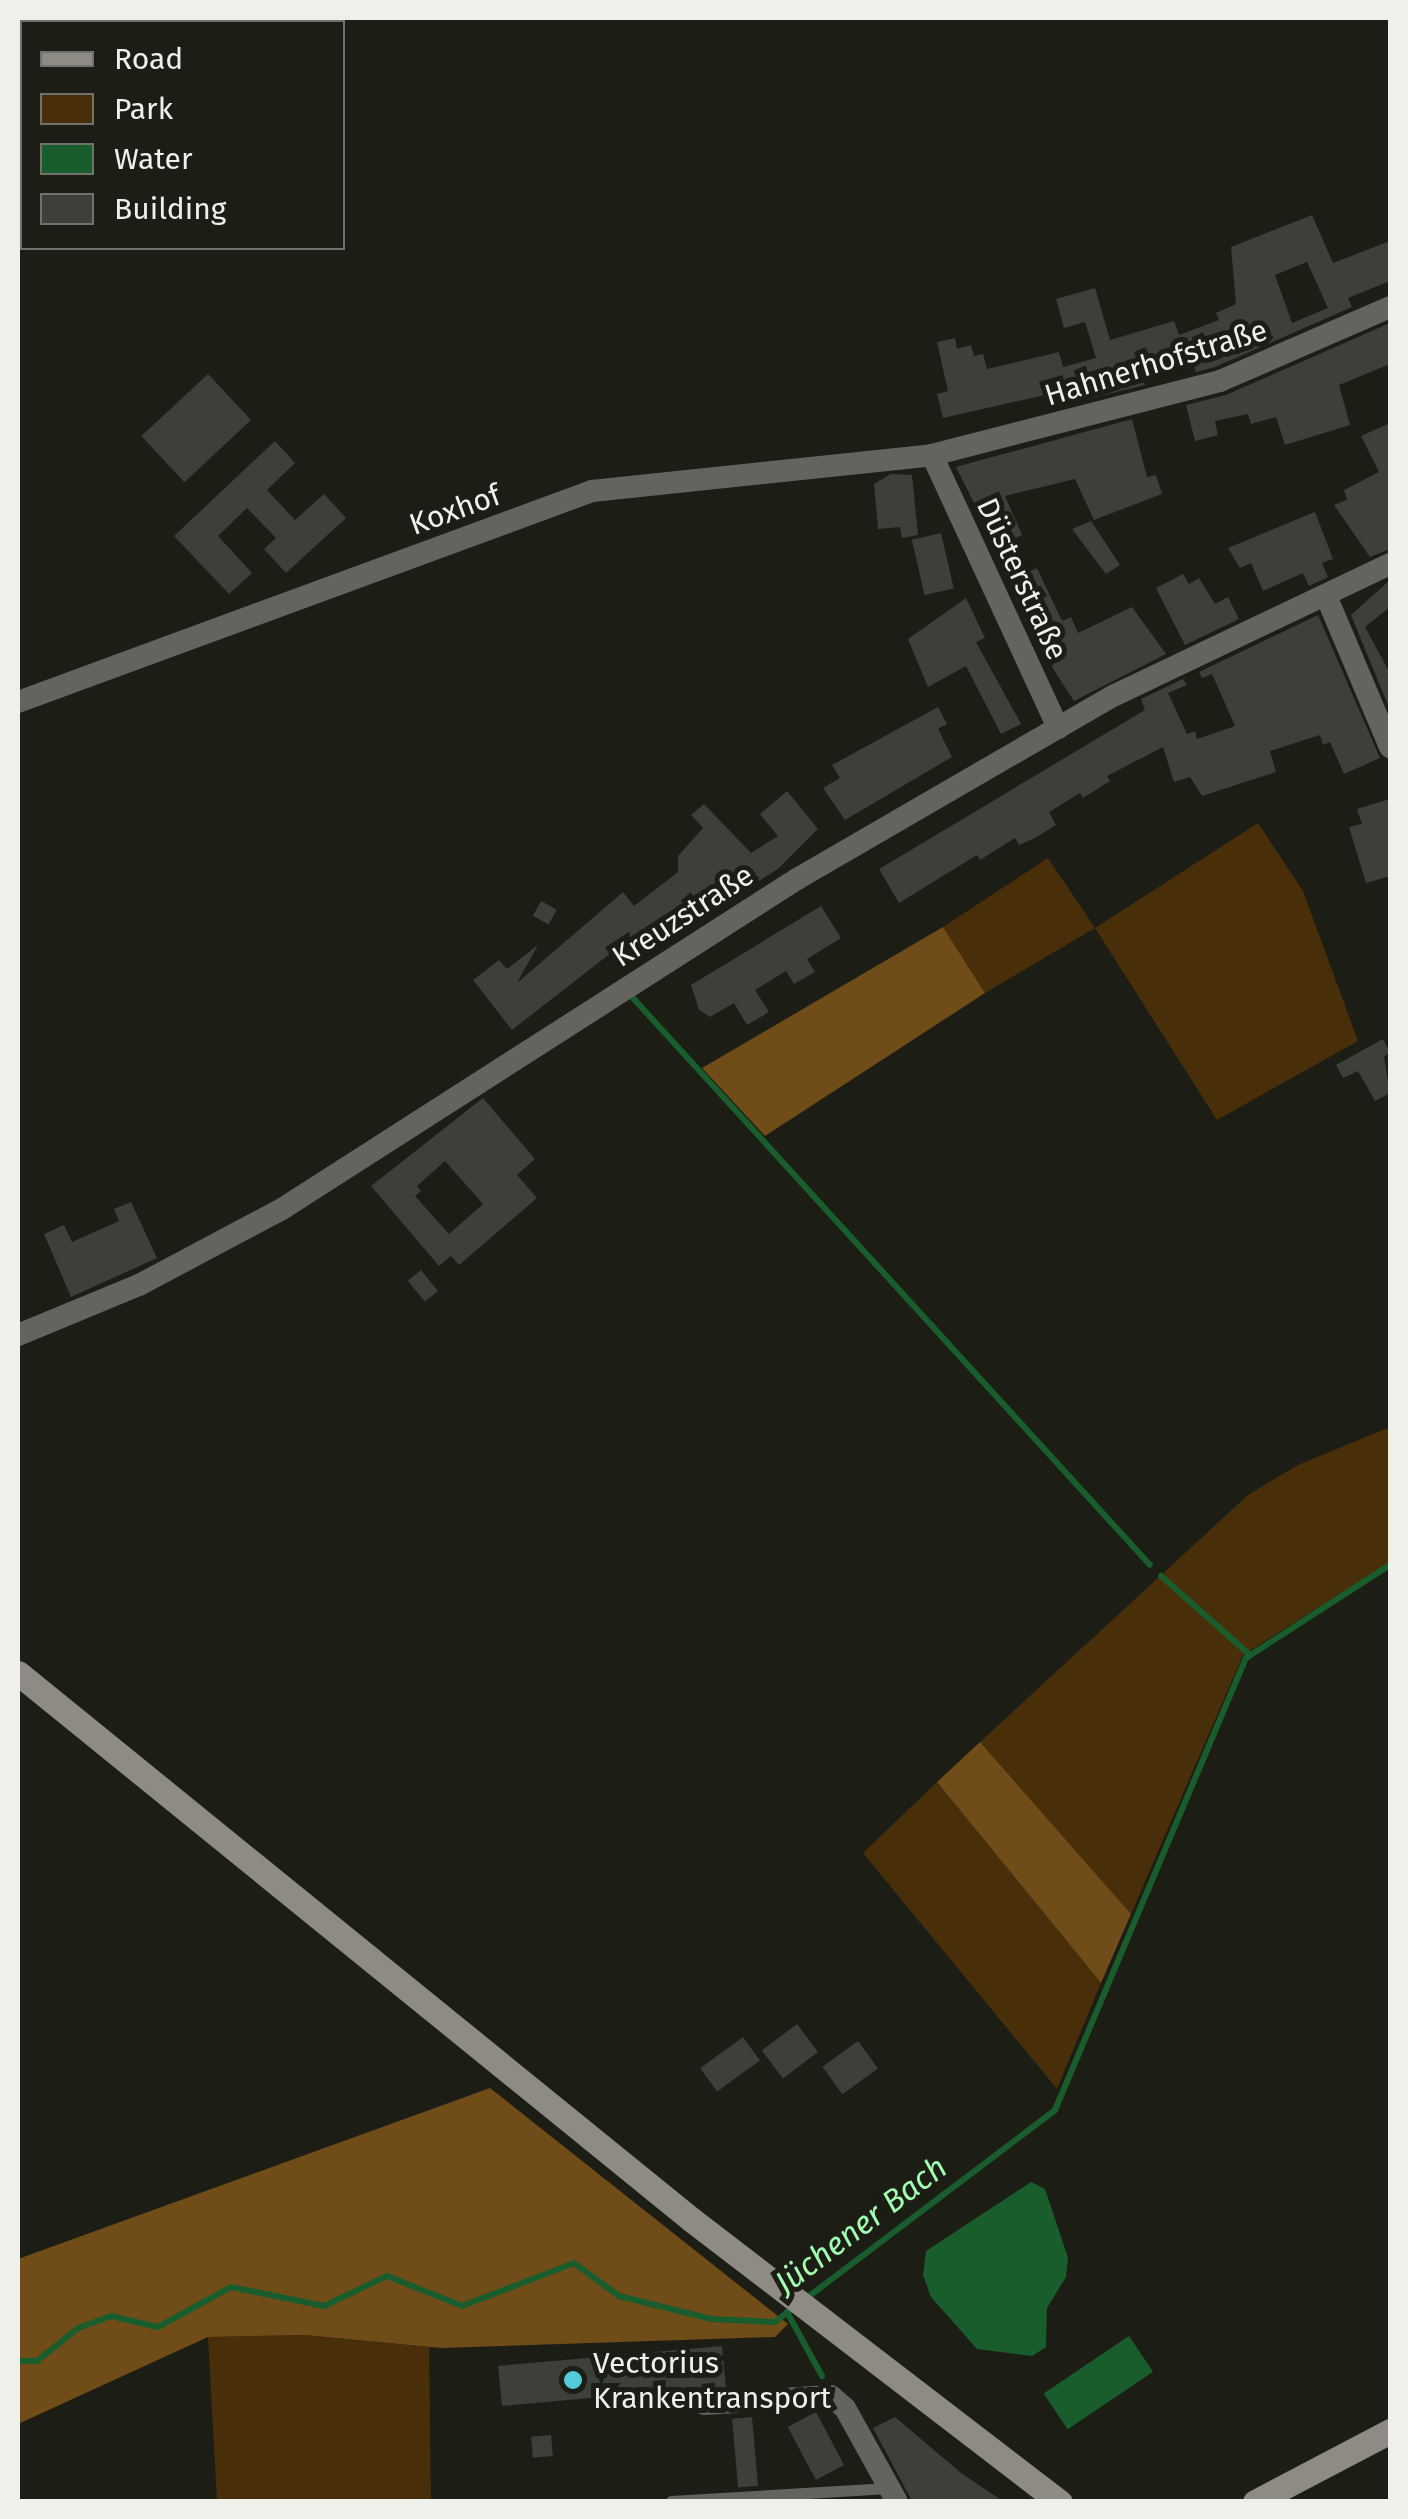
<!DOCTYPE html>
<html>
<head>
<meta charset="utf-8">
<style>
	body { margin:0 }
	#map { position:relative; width:1408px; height:2519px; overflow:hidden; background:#1c1d15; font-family:"Fira Sans",sans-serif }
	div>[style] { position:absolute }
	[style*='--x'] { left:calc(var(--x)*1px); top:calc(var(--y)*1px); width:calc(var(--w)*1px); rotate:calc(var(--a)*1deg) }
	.green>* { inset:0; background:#482f09 }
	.forest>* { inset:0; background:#704c18 }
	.water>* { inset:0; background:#195d2d; transform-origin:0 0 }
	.stream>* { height:6px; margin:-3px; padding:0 3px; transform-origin:3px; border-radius:3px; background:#195d2d }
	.building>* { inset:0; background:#3c4038; transform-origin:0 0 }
	.lane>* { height:11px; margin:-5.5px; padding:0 5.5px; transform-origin:5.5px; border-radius:5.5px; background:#64635e }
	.street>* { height:22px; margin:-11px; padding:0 11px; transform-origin:11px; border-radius:11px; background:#64635e }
	.secondary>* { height:25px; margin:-12.5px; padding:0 12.5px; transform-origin:12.5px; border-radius:12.5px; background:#8d8b84 }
	.dots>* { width:28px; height:28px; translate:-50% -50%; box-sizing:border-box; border:5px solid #1c1d15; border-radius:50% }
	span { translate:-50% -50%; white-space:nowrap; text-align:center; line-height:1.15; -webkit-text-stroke:10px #1c1d15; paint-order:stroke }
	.street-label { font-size:30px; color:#eff0ea }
	.poi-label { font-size:30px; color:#eff0ea }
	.left { translate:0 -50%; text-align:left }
	.water-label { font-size:32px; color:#a1fcb2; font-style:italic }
	.frame { position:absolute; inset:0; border:20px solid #eff0ea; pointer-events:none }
	.legend { position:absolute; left:20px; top:20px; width:325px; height:230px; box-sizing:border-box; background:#1c1d15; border:2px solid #70716a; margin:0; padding:12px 18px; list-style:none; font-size:30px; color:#eff0ea }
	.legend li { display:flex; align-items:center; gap:20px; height:50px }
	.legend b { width:50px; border:2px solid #70716a }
</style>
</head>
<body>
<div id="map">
	<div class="green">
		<div style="clip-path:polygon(1258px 823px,1303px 891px,1358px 1041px,1217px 1120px,1095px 928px,985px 993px,943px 927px,1048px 858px,1095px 928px)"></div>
		<div style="clip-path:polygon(1390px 1427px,1390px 1562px,1243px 1655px,1131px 1914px,980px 1742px,1248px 1495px,1298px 1465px)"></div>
		<div style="clip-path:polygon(937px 1782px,1101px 1983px,1057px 2089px,863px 1853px)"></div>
		<div style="clip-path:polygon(305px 2335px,429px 2347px,431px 2501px,217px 2501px,208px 2337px)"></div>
	</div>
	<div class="forest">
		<div style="clip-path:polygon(943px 927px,985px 993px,765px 1136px,702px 1068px)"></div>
		<div style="clip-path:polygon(980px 1742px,1131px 1914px,1101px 1983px,937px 1782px)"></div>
		<div style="clip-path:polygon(490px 2088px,788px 2324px,775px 2337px,441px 2348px,305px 2335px,208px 2337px,18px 2424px,18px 2259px)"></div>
	</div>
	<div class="water">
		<div style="clip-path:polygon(1031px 2182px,1045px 2189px,1068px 2258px,1066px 2277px,1047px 2308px,1046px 2347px,1032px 2356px,977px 2349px,931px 2297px,923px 2275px,926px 2251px)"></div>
		<div style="left:1129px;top:2336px;width:43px;height:103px;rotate:56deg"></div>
	</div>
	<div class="stream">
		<div style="--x:633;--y:998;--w:767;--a:47.64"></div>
		<div style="--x:1161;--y:1576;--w:119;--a:41.6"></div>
		<div style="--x:804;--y:2300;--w:315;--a:-37.1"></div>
		<div style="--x:1055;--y:2110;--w:491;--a:-67.1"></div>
		<div style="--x:1246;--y:1658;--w:171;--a:-32.9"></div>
		<div style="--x:787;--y:2312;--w:73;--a:61.3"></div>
		<div style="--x:18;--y:2361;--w:19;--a:0"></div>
		<div style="--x:37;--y:2361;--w:53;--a:-38.8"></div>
		<div style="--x:78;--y:2328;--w:35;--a:-20"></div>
		<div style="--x:111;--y:2316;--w:48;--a:13.2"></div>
		<div style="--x:158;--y:2327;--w:83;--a:-28.7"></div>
		<div style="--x:231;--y:2287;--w:95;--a:11.5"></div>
		<div style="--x:324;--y:2306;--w:70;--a:-25.5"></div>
		<div style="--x:387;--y:2276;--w:81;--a:21.8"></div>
		<div style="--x:462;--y:2306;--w:120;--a:-21"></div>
		<div style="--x:574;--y:2263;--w:56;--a:36.3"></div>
		<div style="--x:619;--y:2296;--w:95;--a:14"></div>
		<div style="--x:711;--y:2319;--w:64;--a:2.7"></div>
		<div style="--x:775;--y:2322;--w:24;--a:-38"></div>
	</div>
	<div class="building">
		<div style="clip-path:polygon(evenodd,1312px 215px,1333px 263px,1390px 241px,1390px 281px,1348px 298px,1352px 307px,1215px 367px,1196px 372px,1190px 355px,1152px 369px,1142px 376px,1145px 385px,1084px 400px,1080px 387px,943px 418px,937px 394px,948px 391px,937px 342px,955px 338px,957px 349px,971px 345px,974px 356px,983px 354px,987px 369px,1059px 352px,1063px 367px,1096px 358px,1085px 322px,1064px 328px,1056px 299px,1095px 288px,1110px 340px,1174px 321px,1179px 335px,1219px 320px,1216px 313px,1236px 304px,1231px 247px,1312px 215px,1307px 262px,1328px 308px,1292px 323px,1275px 275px,1307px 262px)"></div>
		<div style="clip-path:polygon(1390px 323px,1390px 364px,1339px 385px,1350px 425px,1285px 445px,1276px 417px,1251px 424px,1248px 414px,1215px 421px,1218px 435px,1195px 441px,1186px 405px,1226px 395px)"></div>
		<div style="left:208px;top:374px;width:63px;height:91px;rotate:47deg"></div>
		<div style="clip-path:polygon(1132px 419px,1147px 477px,1156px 475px,1162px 494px,1094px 520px,1075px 479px,1005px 496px,1022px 535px,996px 547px,956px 467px)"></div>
		<div style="clip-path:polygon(1390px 423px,1390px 549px,1370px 557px,1334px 505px,1347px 500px,1344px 490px,1379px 472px,1361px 436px)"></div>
		<div style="clip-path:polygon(275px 441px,295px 463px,267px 490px,295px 520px,324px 494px,346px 518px,286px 573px,264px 549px,276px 538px,247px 508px,218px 536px,252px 573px,229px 594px,174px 536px)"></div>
		<div style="clip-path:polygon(891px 474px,912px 475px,918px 535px,902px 538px,900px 527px,878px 529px,874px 484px)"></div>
		<div style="clip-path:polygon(1315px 512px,1333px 559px,1322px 563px,1328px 577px,1309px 586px,1303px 573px,1263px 591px,1251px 563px,1240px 568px,1228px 548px)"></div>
		<div style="clip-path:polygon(1091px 521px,1120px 565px,1106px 574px,1072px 529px)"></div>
		<div style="left:941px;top:533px;width:57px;height:30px;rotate:77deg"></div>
		<div style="clip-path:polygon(1037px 568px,1062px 621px,1071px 617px,1078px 633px,1132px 607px,1166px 654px,1074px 701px,1032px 636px,1009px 581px)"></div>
		<div style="clip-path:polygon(1183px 574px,1189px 584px,1199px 578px,1215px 604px,1228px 597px,1239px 619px,1185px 645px,1156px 588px)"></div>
		<div style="clip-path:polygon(1390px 580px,1390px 607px,1365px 627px,1390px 673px,1390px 710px,1351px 615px)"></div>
		<div style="clip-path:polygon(966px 598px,985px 638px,976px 642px,1021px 724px,1001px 734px,966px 666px,928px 687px,908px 639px)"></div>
		<div style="clip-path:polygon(1318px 615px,1380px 758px,1344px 774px,1330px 742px,1323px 745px,1320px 735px,1270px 751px,1276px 772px,1202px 796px,1190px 777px,1174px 782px,1163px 747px,1107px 776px,1110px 781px,1083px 798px,1080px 793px,1049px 812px,1056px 825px,1035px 838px,1019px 845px,1015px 838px,980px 860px,977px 855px,899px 903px,879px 869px,1145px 710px,1141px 699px,1183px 679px,1187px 685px,1168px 693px,1187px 734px,1195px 731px,1197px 739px,1235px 726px,1212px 674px,1202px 678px,1199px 672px)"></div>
		<div style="clip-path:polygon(938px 707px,947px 724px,938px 729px,952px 757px,845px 820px,823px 788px,840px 778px,832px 765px)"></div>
		<div style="clip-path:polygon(787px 791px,818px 829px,778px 869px,759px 881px,754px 874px,721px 895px,717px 889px,658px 936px,652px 929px,629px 947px,625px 942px,512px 1030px,473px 980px,499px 960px,507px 969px,538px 945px,517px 983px,623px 892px,634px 906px,678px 872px,678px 856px,703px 828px,691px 815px,704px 804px,751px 853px,778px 836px,760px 814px)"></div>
		<div style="clip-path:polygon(1390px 799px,1390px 876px,1366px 883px,1349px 827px,1362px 824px,1357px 809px)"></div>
		<div style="left:541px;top:901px;width:18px;height:17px;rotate:29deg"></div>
		<div style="clip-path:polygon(821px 906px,841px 938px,807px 959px,815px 972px,794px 984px,786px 971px,755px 990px,769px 1012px,747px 1025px,734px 1003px,710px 1017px,699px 1010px,691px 985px)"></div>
		<div style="clip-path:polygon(1383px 1039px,1390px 1052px,1384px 1057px,1390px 1093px,1375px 1101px,1358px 1071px,1343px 1078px,1336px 1065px)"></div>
		<div style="clip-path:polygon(evenodd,483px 1098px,535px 1159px,517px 1175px,537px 1198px,459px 1265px,451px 1256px,439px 1266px,371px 1186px,483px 1098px,445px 1161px,483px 1204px,449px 1234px,415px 1196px,421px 1191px,417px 1186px,445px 1161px)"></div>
		<div style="clip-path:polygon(131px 1202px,157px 1258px,71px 1297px,44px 1234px,64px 1225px,72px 1242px,119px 1221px,114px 1209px)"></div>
		<div style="left:421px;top:1270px;width:27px;height:17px;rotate:51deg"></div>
		<div style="left:797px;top:2024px;width:35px;height:44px;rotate:53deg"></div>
		<div style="left:743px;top:2037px;width:29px;height:53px;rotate:54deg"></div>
		<div style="left:858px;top:2041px;width:34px;height:44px;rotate:54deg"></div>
		<div style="clip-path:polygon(722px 2346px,726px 2388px,646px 2401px,645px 2393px,502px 2406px,498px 2366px)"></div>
		<div style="left:816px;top:2412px;width:60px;height:32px;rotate:62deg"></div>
		<div style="left:752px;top:2417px;width:69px;height:20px;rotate:85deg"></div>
		<div style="clip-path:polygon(895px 2417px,961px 2473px,1004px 2502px,911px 2499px,873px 2428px)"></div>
		<div style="left:551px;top:2435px;width:21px;height:20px;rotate:85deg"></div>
	</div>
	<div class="lane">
		<div style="--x:671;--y:2501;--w:218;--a:-3.4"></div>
	</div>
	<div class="street">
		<div style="--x:932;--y:455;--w:301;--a:65.2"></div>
		<div style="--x:1327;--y:598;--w:162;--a:67.1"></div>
		<div style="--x:18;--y:702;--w:612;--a:-20.18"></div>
		<div style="--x:592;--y:491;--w:342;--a:-6"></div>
		<div style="--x:932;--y:455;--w:297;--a:-14.4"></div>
		<div style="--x:1220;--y:381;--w:185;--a:-23.5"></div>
		<div style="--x:18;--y:1335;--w:131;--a:-22.5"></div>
		<div style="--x:139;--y:1285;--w:162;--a:-28"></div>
		<div style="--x:282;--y:1209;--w:612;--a:-32.65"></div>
		<div style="--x:797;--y:879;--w:365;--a:-30.1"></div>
		<div style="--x:1113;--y:696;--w:307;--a:-25.5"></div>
		<div style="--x:704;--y:2404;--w:127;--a:-3.6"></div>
		<div style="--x:831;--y:2396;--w:18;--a:41"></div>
		<div style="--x:845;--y:2408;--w:107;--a:61"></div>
	</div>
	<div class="secondary">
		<div style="--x:18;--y:1673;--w:868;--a:39.06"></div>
		<div style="--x:692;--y:2220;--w:464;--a:37.5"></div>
		<div style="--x:1255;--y:2502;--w:153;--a:-27.7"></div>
	</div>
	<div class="dots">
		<div style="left:573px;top:2380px;background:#53cbda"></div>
	</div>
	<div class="street-label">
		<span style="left:1156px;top:363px;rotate:-17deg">Hahnerhofstraße</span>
		<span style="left:455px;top:510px;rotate:-20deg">Koxhof</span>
		<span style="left:1022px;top:579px;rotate:65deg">Düsterstraße</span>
		<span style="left:683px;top:916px;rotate:-33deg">Kreuzstraße</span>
	</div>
	<div class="poi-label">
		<span class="left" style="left:593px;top:2380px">Vectorius<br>Krankentransport</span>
	</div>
	<div class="water-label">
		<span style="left:861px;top:2225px;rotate:-37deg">Jüchener Bach</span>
	</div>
	<div class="frame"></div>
	<ul class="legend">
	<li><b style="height:12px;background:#8d8b84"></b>Road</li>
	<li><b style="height:28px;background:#482f09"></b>Park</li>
	<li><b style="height:28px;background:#195d2d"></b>Water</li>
	<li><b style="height:28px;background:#3c4038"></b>Building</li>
	</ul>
</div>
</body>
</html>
